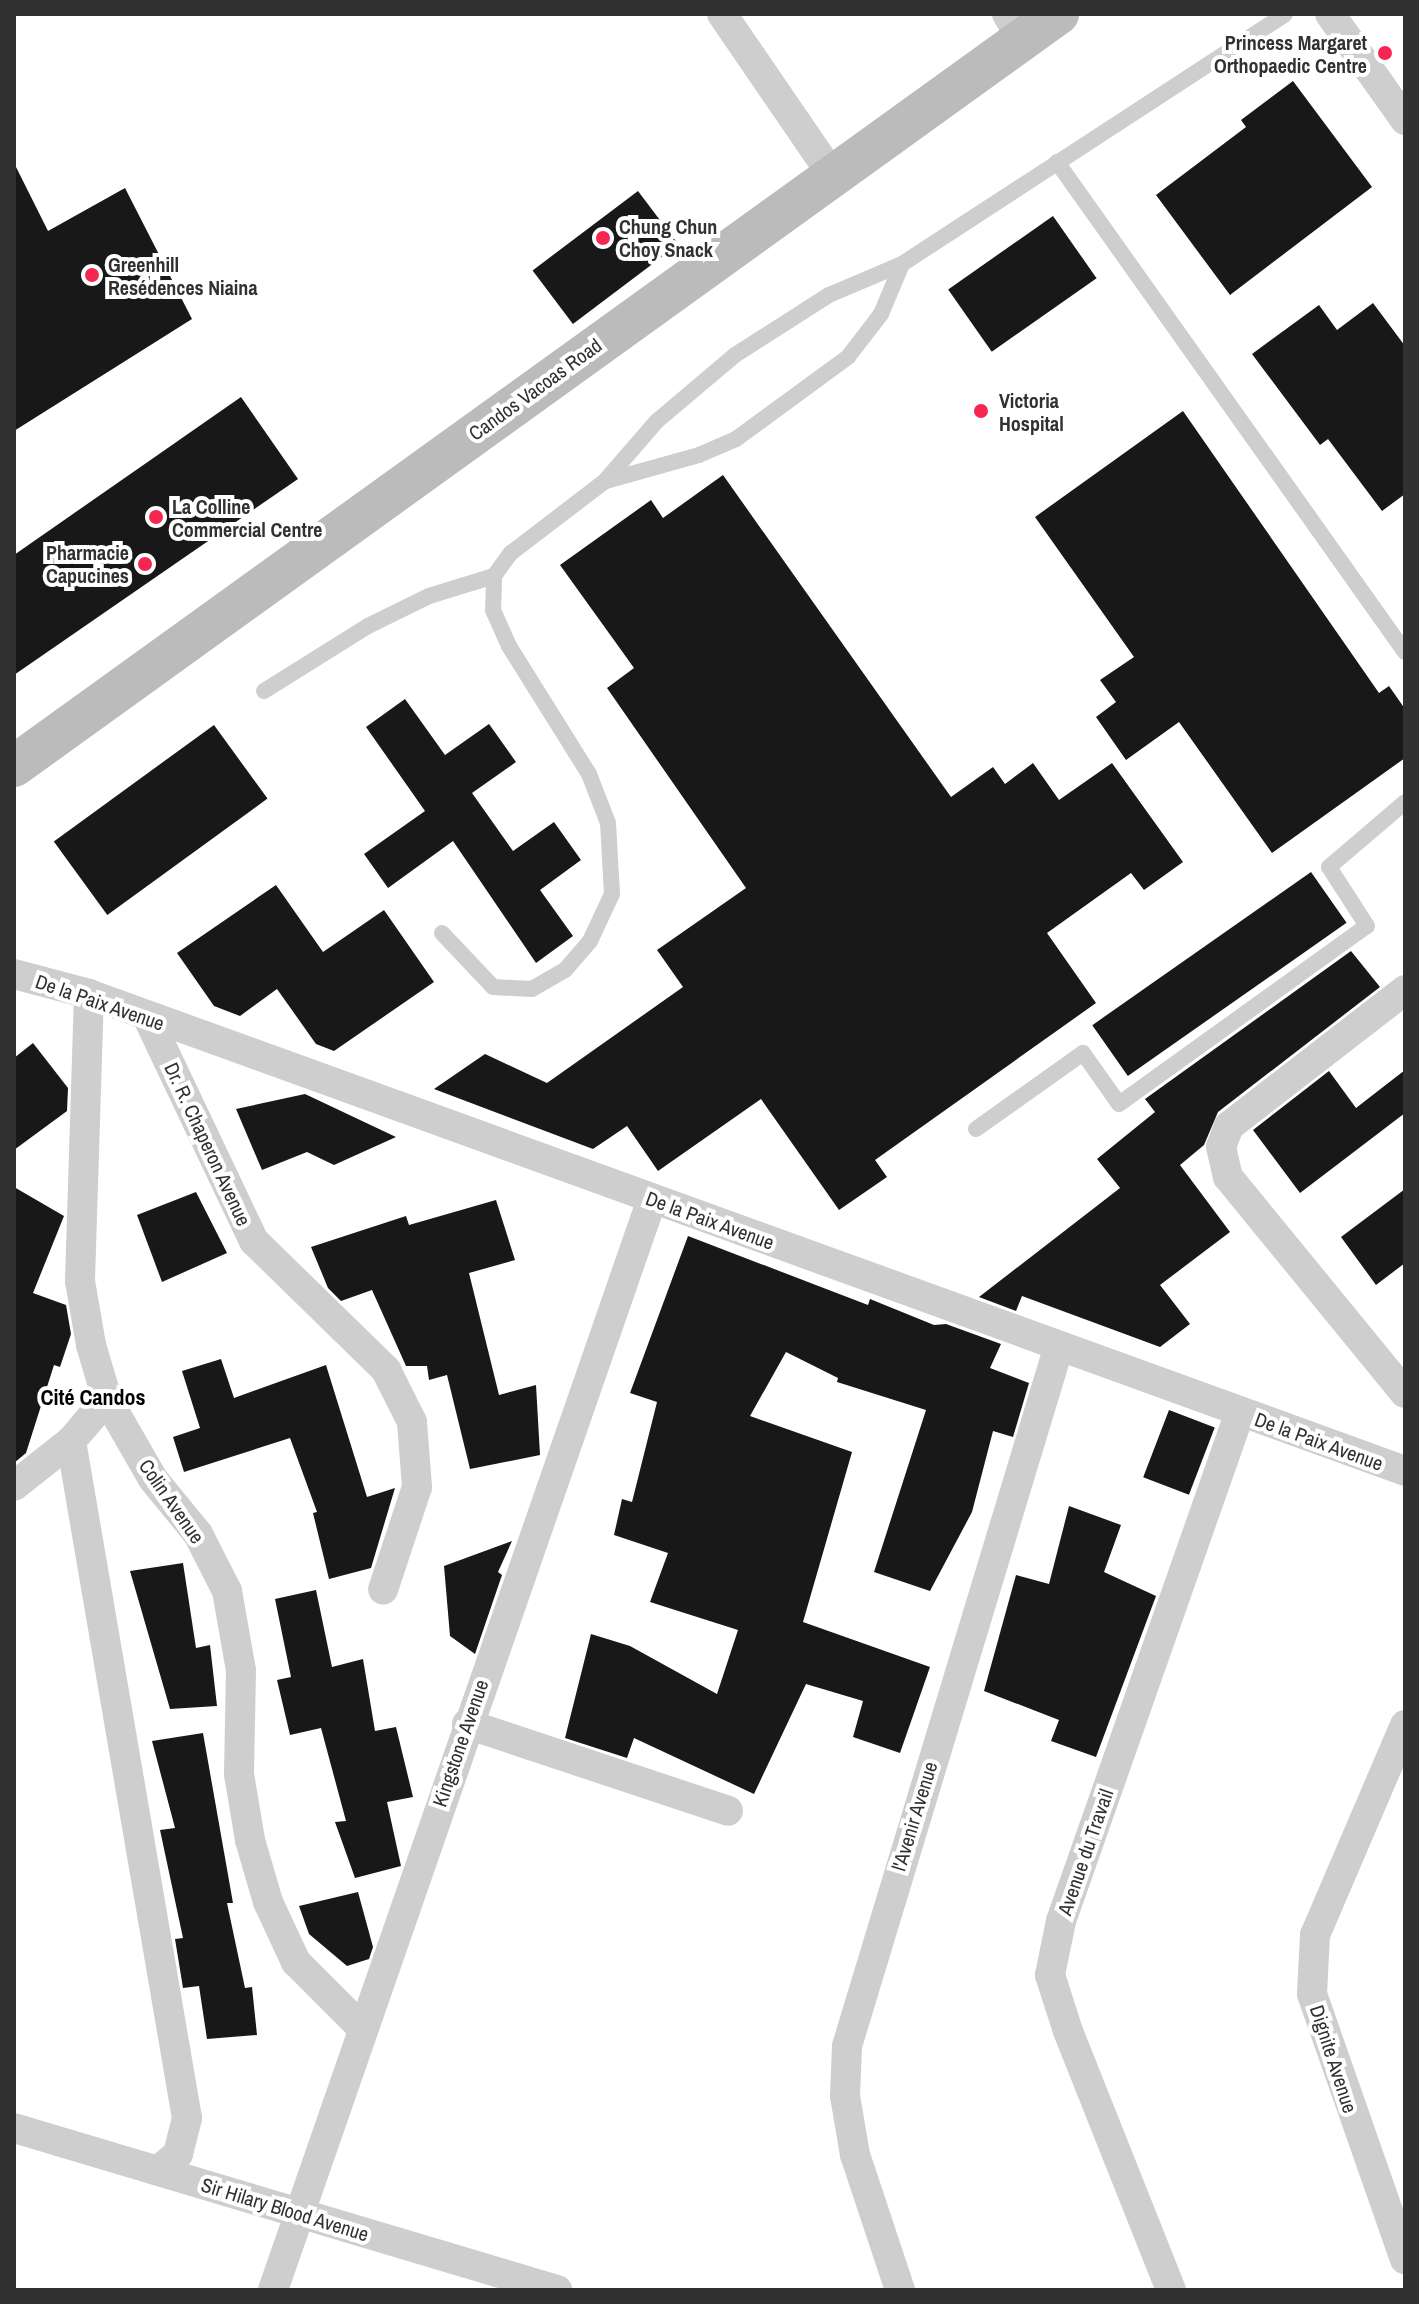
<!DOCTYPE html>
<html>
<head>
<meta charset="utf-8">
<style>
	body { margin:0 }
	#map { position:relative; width:1419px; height:2304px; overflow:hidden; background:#fff; font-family:"Archivo Narrow",sans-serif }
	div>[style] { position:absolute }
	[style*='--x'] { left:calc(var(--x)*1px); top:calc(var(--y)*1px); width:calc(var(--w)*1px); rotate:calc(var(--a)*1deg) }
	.building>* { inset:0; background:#181818; transform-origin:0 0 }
	.lane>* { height:16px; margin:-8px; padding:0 8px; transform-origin:8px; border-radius:8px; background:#cecece }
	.street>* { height:30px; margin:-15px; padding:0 15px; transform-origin:15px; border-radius:15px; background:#cecece }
	.secondary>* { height:42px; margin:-21px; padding:0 21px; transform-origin:21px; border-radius:21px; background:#bbb }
	.dots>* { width:22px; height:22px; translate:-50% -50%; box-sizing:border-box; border:4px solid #fff; border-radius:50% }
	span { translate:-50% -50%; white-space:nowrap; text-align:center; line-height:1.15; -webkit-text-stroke:8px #fff; paint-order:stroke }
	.poi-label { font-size:20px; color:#313131; font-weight:700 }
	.right { translate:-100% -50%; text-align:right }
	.left { translate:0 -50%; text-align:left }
	.street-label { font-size:20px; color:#313131 }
	.neighbourhood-label { font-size:22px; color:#000; font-weight:700 }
	.frame { position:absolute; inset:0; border:16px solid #313131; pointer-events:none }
</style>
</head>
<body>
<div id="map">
	<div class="building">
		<div style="clip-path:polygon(1293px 81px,1372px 187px,1230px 295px,1156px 195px,1246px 127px,1241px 120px)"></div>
		<div style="clip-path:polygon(14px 163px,48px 231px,125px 188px,192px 319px,14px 431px)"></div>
		<div style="left:638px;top:191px;width:67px;height:132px;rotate:53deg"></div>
		<div style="left:1053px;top:216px;width:76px;height:128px;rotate:55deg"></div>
		<div style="clip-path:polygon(1373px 303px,1405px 346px,1405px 494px,1382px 511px,1328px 439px,1320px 445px,1252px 354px,1319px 305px,1337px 330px)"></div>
		<div style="clip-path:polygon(241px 397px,298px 479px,14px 675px,14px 555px)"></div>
		<div style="clip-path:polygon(1183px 411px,1379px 693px,1389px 686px,1405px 709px,1405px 758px,1272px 853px,1179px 722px,1126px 760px,1096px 717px,1116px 702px,1100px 680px,1134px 657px,1035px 517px)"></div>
		<div style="clip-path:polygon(723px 475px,951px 797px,993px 767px,1005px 784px,1033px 763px,1059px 800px,1112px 763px,1183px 862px,1144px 890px,1131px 873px,1047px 933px,1096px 1003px,875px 1160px,887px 1177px,839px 1210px,761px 1099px,658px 1171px,627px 1126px,593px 1149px,434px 1089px,485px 1054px,547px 1083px,683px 987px,657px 950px,746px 888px,607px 688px,634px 668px,560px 565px,651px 500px,663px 518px)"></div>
		<div style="clip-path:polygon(405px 699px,445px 755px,489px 724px,516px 762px,472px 793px,513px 851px,554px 822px,581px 860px,540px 890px,573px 936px,536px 963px,453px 841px,388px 888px,364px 854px,425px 811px,366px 727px)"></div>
		<div style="left:214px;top:725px;width:91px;height:198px;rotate:54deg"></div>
		<div style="left:1311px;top:872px;width:62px;height:267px;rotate:55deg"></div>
		<div style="clip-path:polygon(276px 885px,323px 952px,384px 910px,434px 982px,334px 1051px,316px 1044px,277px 989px,240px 1016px,214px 1006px,177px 953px)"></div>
		<div style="clip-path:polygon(1351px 951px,1380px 987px,1218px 1112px,1204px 1145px,1180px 1165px,1230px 1232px,1160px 1285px,1190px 1324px,1160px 1347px,1022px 1296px,1016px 1311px,979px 1297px,1120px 1188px,1097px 1159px,1155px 1112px,1145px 1099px)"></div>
		<div style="clip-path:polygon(33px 1043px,68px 1088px,67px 1111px,14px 1150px,14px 1058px)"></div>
		<div style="clip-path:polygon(1405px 1070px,1405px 1113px,1300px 1193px,1253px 1130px,1329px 1071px,1356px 1108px)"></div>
		<div style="clip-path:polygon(305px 1094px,396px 1137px,334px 1165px,307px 1152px,262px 1170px,236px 1109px)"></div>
		<div style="clip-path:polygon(14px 1187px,64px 1216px,33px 1293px,66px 1305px,71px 1334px,60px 1367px,54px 1365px,26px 1453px,14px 1463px)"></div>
		<div style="clip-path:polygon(1405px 1189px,1405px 1263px,1376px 1285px,1341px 1237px)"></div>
		<div style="clip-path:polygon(196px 1192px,227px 1253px,162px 1282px,137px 1215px)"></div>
		<div style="clip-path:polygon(496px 1200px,515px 1260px,469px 1273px,499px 1395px,536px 1385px,540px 1455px,470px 1469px,447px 1375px,429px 1380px,427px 1366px,406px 1366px,372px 1290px,341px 1301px,328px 1288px,311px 1247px,406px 1216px,409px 1225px)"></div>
		<div style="clip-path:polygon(688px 1236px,868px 1305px,870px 1299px,934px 1325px,946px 1324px,1001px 1344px,990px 1368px,1029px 1383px,1013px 1437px,993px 1431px,972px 1512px,930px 1591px,874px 1572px,926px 1410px,837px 1382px,838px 1378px,786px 1352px,750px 1416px,852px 1452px,803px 1622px,930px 1667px,900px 1753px,853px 1737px,863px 1701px,806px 1684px,754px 1794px,634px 1738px,627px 1758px,565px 1738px,591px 1634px,630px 1646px,717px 1694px,738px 1630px,650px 1602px,668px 1553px,614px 1535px,622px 1499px,632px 1502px,657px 1402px,630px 1393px)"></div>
		<div style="clip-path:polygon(221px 1359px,234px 1398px,326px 1365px,367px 1497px,395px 1488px,371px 1568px,329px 1579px,313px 1513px,317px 1512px,290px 1438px,184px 1472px,173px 1437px,200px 1428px,182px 1371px)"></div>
		<div style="left:1169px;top:1410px;width:49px;height:72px;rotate:21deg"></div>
		<div style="clip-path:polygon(1069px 1506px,1121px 1525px,1104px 1572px,1156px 1596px,1096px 1757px,1051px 1741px,1059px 1720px,984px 1691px,1016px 1575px,1049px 1584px)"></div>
		<div style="clip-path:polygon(512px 1541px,498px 1572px,502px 1575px,475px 1654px,450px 1636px,444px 1566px)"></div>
		<div style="clip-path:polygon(183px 1563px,196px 1648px,210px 1645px,217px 1706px,170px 1709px,130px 1571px)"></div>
		<div style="clip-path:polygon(316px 1590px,332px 1667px,363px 1659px,375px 1731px,396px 1727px,413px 1797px,387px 1802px,401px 1866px,355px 1878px,335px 1822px,346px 1821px,321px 1728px,290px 1735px,277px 1680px,291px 1677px,275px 1599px)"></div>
		<div style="clip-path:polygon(203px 1733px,233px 1903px,227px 1903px,245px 1988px,252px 1987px,257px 2035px,207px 2039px,199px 1986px,183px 1988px,175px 1939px,183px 1938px,160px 1830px,175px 1828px,152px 1741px)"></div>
		<div style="clip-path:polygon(358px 1892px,373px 1947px,369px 1959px,347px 1966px,309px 1934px,299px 1906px)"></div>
	</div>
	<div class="lane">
		<div style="--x:1057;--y:162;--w:601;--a:54.62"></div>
		<div style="--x:606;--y:481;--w:97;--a:-15.6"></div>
		<div style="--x:699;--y:455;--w:40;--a:-23.4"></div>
		<div style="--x:736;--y:439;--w:139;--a:-36.2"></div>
		<div style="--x:848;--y:357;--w:54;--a:-52.5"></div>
		<div style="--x:881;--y:314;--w:54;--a:-67.2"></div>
		<div style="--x:264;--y:691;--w:123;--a:-32"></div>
		<div style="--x:368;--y:626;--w:68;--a:-26.2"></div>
		<div style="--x:429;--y:596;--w:68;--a:-17.1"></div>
		<div style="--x:442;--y:933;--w:74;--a:46.6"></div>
		<div style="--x:493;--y:987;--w:39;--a:3"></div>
		<div style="--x:532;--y:989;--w:38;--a:-30"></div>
		<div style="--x:565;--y:970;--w:38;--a:-49"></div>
		<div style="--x:590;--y:941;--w:52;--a:-64.9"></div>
		<div style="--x:612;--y:894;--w:71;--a:-93.2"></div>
		<div style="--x:608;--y:823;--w:53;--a:-111.2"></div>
		<div style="--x:589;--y:774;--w:151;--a:-122"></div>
		<div style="--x:509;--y:646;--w:39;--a:-114"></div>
		<div style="--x:493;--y:610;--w:34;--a:-88"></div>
		<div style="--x:494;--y:576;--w:29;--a:-54"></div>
		<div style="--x:511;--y:553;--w:117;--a:-37.4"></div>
		<div style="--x:604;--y:482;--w:81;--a:-49"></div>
		<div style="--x:657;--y:421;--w:102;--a:-40.2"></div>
		<div style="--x:735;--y:355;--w:112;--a:-32.6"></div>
		<div style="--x:829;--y:295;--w:79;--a:-23"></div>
		<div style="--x:902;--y:264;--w:457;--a:-33.1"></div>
		<div style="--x:976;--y:1129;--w:131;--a:-35.4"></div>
		<div style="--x:1083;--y:1053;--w:62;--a:54.8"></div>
		<div style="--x:1119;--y:1104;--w:305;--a:-35.7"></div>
		<div style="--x:1367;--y:926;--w:70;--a:-122.8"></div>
		<div style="--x:1329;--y:867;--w:100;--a:-40.5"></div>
	</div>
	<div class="street">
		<div style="--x:722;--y:14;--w:196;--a:55.6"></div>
		<div style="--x:1007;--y:14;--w:30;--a:60"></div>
		<div style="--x:1330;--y:14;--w:130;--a:54.7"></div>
		<div style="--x:14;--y:974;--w:78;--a:14.9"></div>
		<div style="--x:89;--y:994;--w:1400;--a:19.92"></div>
		<div style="--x:1405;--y:990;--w:222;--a:142.3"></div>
		<div style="--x:1229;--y:1126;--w:22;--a:111"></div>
		<div style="--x:1221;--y:1147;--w:31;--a:77"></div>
		<div style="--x:1228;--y:1177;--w:279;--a:50.7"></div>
		<div style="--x:89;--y:994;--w:287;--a:91.8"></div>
		<div style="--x:80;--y:1281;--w:65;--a:80.2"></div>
		<div style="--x:91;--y:1345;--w:56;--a:73.5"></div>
		<div style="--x:107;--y:1399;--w:92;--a:60.1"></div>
		<div style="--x:153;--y:1479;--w:71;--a:50.7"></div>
		<div style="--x:198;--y:1534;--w:64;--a:63"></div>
		<div style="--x:227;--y:1591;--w:80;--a:80"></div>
		<div style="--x:241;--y:1670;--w:104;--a:91.1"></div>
		<div style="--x:239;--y:1774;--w:67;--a:80.5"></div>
		<div style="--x:250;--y:1840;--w:65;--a:73.8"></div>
		<div style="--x:268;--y:1902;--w:66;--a:65"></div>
		<div style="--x:296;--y:1962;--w:91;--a:45"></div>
		<div style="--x:148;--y:1018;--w:247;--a:64.6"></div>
		<div style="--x:254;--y:1241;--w:185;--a:44.3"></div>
		<div style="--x:386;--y:1370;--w:58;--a:63.4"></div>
		<div style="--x:412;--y:1422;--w:65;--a:85.6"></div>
		<div style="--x:417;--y:1487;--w:108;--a:108.3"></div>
		<div style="--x:107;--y:1399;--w:55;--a:130.6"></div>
		<div style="--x:71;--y:1441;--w:687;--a:80.28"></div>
		<div style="--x:187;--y:2118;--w:37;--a:104"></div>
		<div style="--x:178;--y:2154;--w:26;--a:140"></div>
		<div style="--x:14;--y:1486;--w:73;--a:-38.3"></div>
		<div style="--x:467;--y:1724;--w:275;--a:18.4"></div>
		<div style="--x:1405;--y:1725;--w:228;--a:113.2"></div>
		<div style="--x:1315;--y:1935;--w:59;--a:92.9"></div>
		<div style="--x:1312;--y:1994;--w:281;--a:70.7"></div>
		<div style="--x:14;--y:2128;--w:567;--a:16.61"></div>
		<div style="--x:273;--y:2290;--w:1155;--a:-70.84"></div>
		<div style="--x:900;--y:2290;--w:142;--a:-108.4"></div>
		<div style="--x:855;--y:2155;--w:60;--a:-99.6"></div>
		<div style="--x:845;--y:2096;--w:50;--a:-87.7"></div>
		<div style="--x:847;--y:2046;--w:731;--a:-73.15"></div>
		<div style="--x:1171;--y:2290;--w:279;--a:-111.7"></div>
		<div style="--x:1068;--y:2031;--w:59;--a:-107.8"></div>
		<div style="--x:1050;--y:1975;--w:55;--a:-78.5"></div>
		<div style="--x:1061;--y:1921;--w:540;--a:-70.62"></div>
	</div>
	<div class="secondary">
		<div style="--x:14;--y:766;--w:1287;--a:-35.77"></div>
	</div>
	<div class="dots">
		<div style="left:1385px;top:53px;background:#f52750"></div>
		<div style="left:603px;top:238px;background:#f52750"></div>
		<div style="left:92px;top:275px;background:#f52750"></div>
		<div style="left:981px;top:411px;background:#f52750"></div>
		<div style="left:156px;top:517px;background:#f52750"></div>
		<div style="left:145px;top:564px;background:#f52750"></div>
	</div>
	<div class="poi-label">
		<span class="right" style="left:1367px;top:54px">Princess Margaret<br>Orthopaedic Centre</span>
		<span class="left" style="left:619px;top:238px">Chung Chun<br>Choy Snack</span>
		<span class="left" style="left:108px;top:276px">Greenhill<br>Resédences Niaina</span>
		<span class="left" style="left:999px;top:412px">Victoria<br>Hospital</span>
		<span class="left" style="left:172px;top:518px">La Colline<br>Commercial Centre</span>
		<span class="right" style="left:129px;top:564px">Pharmacie<br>Capucines</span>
	</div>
	<div class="street-label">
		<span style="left:535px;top:389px;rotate:-36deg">Candos Vacoas Road</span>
		<span style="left:100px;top:1002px;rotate:19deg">De la Paix Avenue</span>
		<span style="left:208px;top:1144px;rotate:65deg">Dr. R. Chaperon Avenue</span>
		<span style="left:710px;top:1220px;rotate:20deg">De la Paix Avenue</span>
		<span style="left:1319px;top:1441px;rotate:20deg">De la Paix Avenue</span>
		<span style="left:172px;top:1501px;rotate:55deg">Colin Avenue</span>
		<span style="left:460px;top:1743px;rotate:-71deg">Kingstone Avenue</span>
		<span style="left:914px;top:1816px;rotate:-73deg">l'Avenir Avenue</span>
		<span style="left:1085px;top:1852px;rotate:-71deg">Avenue du Travail</span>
		<span style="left:1334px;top:2059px;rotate:72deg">Dignite Avenue</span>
		<span style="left:285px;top:2209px;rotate:17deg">Sir Hilary Blood Avenue</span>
	</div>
	<div class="neighbourhood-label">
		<span style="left:93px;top:1398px">Cité Candos</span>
	</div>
	<div class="frame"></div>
</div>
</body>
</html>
